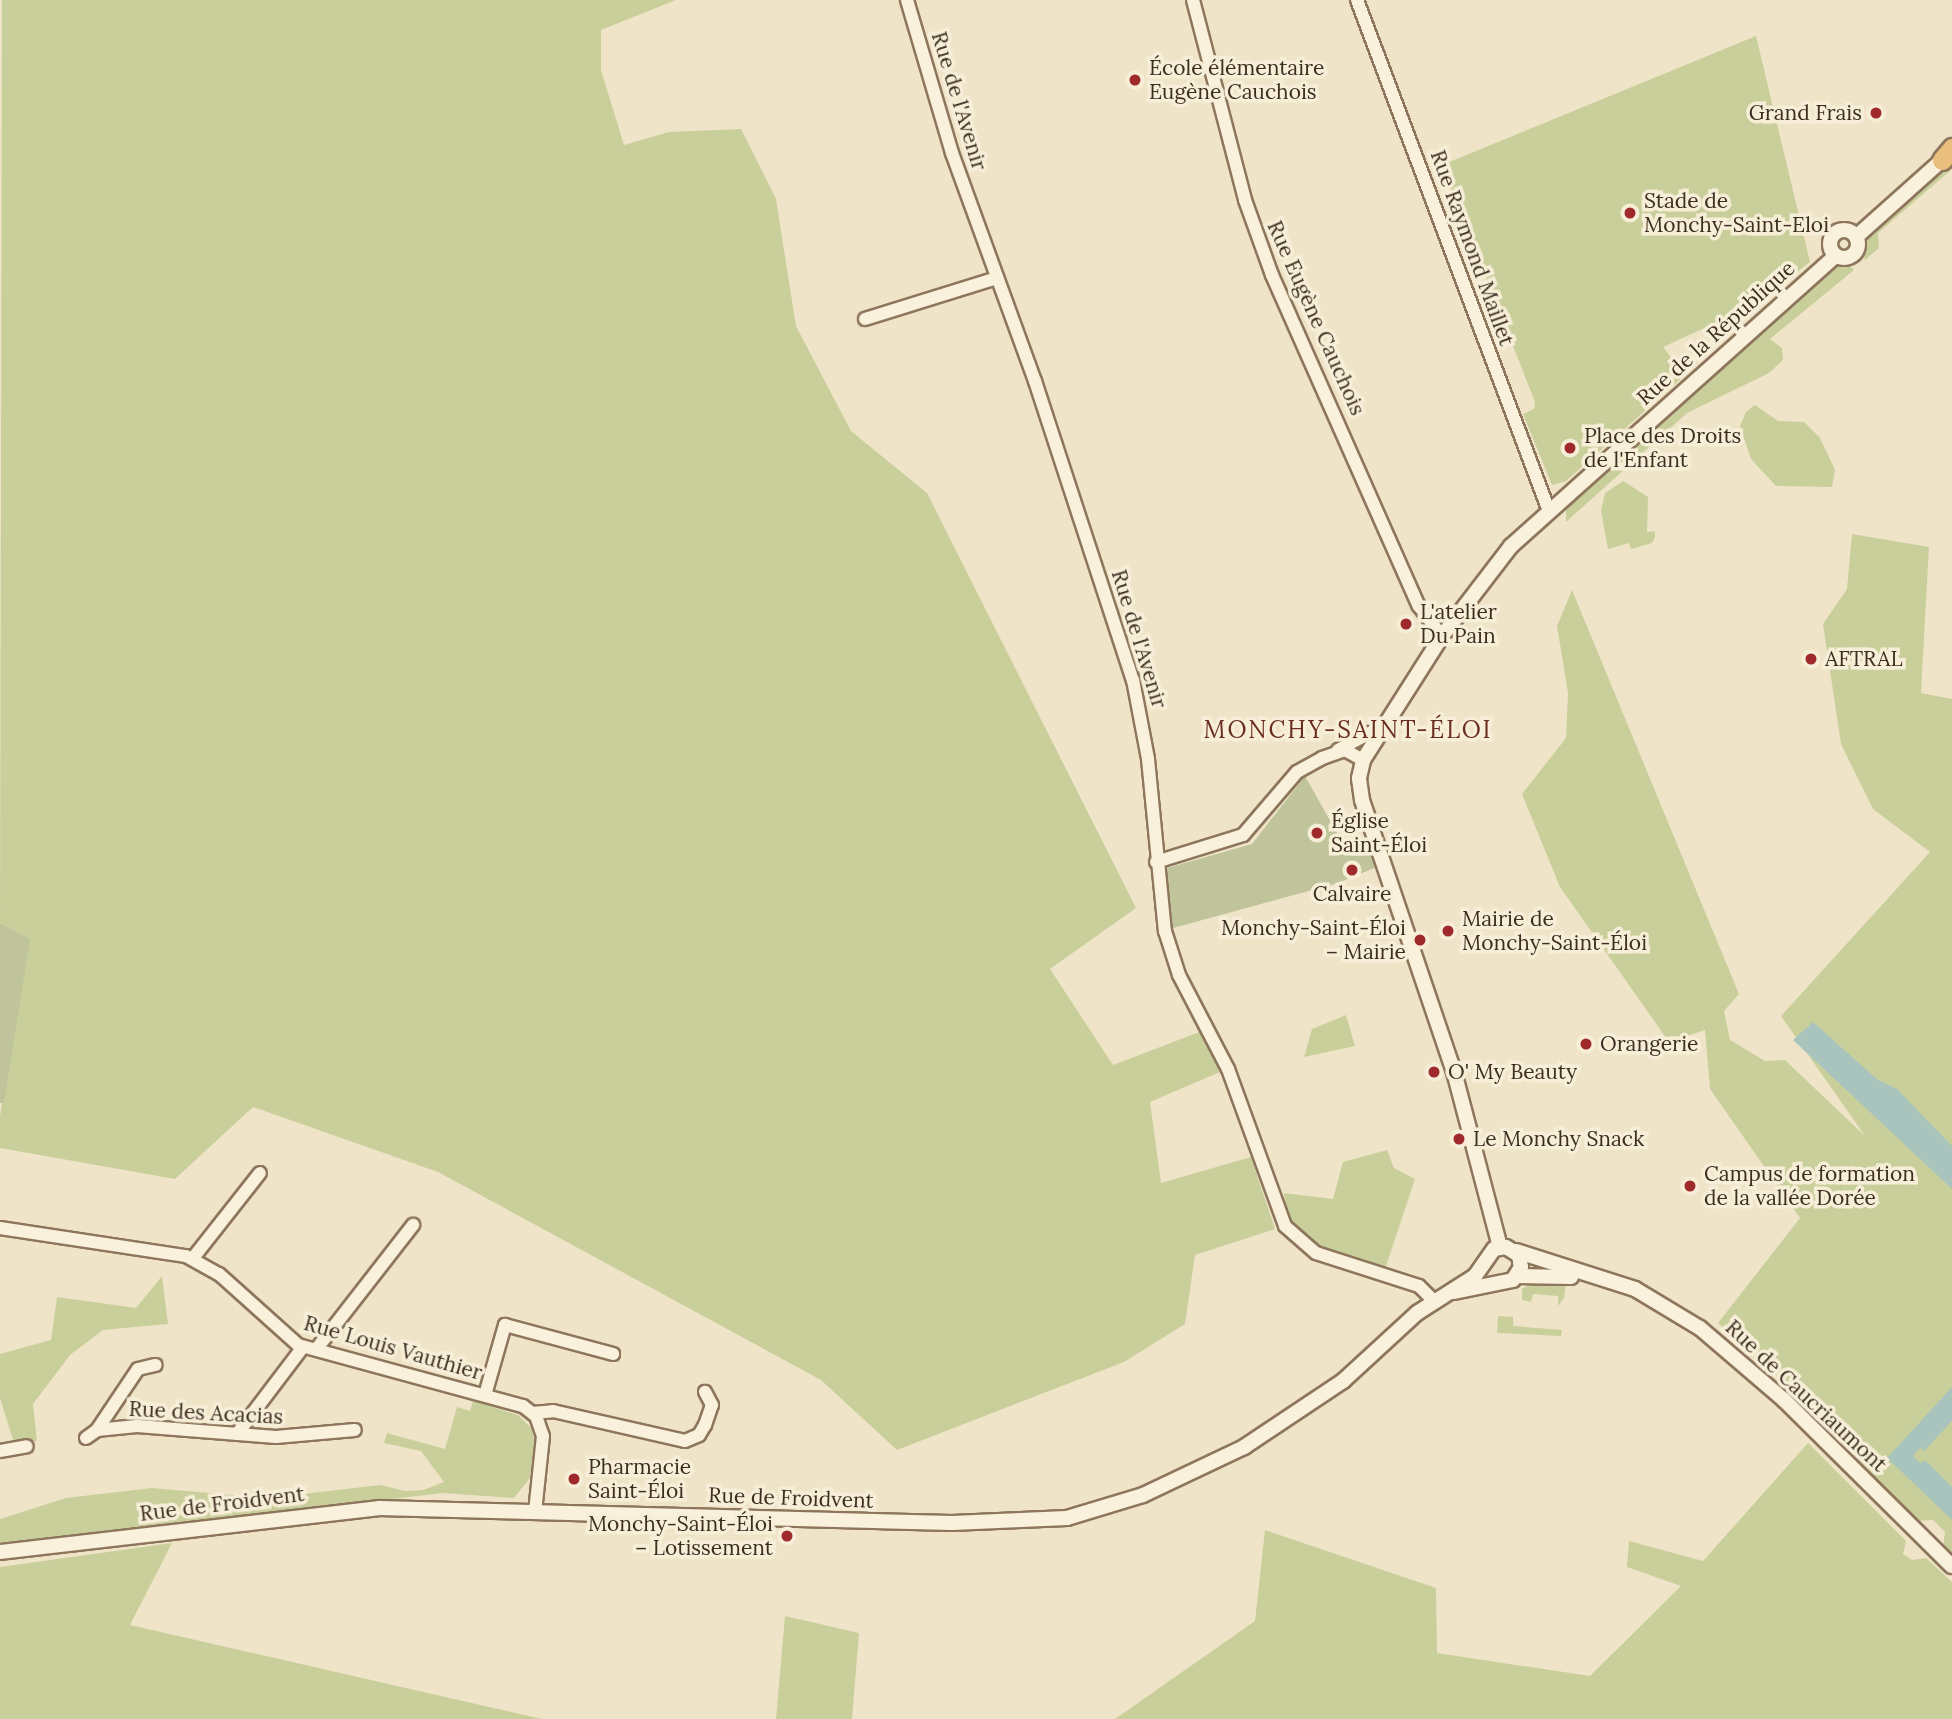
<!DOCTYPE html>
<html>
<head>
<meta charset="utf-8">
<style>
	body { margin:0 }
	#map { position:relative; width:1952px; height:1719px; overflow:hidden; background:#f0e4c8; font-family:Lora,serif }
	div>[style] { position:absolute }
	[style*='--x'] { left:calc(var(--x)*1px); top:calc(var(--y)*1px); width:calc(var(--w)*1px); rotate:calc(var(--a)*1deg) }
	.green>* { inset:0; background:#c9cf9b }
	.cemetery>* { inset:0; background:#bfc49a }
	.water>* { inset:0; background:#a9c4bc }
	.roads { filter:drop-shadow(2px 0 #8d765c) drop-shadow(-2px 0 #8d765c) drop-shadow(0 2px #8d765c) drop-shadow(0 -2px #8d765c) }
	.minor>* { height:12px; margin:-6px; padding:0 6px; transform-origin:6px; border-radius:6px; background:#faf1dc }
	.tertiary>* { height:14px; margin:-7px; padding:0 7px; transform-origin:7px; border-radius:7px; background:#faf1dc }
	.tertiary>.ring { margin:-7px; padding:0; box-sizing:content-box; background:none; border:14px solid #faf1dc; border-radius:50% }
	.trunk>* { height:19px; margin:-9.5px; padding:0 9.5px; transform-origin:9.5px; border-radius:9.5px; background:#eabe7c }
	.dots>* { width:19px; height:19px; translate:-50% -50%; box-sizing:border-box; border:4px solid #f7eed8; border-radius:50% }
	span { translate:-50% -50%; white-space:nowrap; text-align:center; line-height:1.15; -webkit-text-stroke:7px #f7eed8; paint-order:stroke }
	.poi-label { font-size:21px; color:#3d2e20 }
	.left { translate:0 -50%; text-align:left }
	.right { translate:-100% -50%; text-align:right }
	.street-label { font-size:21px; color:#3d2e20 }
	.quarter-label { font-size:24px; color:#6b2e1e; letter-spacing:2px }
</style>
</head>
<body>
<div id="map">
	<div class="green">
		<div style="clip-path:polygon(2px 0,676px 0,601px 30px,601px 70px,624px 145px,669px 132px,741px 129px,776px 199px,796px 326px,851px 431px,927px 493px,1136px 908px,1050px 969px,1113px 1065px,1202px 1031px,1220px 1072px,1150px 1102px,1161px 1183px,1251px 1157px,1275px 1229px,1195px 1255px,1185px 1324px,1124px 1362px,897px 1450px,821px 1380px,438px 1172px,253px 1107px,175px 1179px,0 1148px,0 1116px,29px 939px,0 923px)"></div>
		<div style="clip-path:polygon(1756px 36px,1810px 262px,1753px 306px,1663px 347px,1685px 375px,1566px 481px,1552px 485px,1523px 414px,1534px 409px,1535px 402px,1442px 165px)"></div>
		<div style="clip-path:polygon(1952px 162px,1952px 169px,1878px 233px,1879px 248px,1865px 260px,1861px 244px)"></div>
		<div style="clip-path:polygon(1837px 263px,1847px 263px,1854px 270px,1770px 339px,1782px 348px,1783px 360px,1769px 373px,1687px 413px,1566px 522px,1566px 509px)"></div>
		<div style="clip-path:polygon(1755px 405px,1778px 421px,1804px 422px,1820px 438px,1835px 470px,1832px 487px,1776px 486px,1751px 459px,1740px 426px,1746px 412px)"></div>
		<div style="clip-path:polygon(1623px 481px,1648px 497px,1647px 532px,1655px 531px,1655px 537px,1652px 543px,1631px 549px,1629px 543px,1608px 549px,1601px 511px,1605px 493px)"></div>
		<div style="clip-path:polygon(1852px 534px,1929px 547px,1921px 693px,1952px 699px,1952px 1554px,1943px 1547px,1945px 1532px,1933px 1520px,1917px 1521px,1856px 1460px,1863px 1454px,1718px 1323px,1800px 1218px,1710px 1089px,1705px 1030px,1669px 1042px,1560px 887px,1522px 794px,1566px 738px,1568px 693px,1557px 626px,1572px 590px,1739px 994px,1724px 1011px,1730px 1040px,1765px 1061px,1785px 1060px,1865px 1136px,1781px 1016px,1930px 852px,1873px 809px,1841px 744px,1823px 624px,1847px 589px)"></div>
		<div style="clip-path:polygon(1346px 1015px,1355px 1046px,1304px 1057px,1312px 1029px)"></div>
		<div style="clip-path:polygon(1387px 1150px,1394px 1168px,1415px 1179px,1384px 1272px,1315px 1248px,1286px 1216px,1284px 1193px,1333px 1199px,1343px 1162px)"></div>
		<div style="clip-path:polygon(162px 1276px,168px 1324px,103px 1330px,70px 1355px,33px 1404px,37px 1441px,14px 1443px,0 1398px,0 1354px,51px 1340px,57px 1297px,136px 1308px)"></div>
		<div style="clip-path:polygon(1538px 1280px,1566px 1283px,1564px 1298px,1558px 1306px,1558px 1296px,1533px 1294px,1531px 1302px,1522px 1300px,1522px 1289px)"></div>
		<div style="clip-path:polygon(1498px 1316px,1513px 1317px,1513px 1326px,1562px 1330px,1561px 1336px,1497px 1333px)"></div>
		<div style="clip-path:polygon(473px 1401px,518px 1415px,531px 1428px,535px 1443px,530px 1478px,514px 1498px,443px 1493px,0 1545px,0 1519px,66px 1498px,152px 1488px,268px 1498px,380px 1485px,405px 1491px,423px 1490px,444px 1482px,421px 1451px,384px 1443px,387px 1433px,445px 1449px,457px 1407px,470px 1411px)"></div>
		<div style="clip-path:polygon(1808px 1443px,1906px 1541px,1903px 1554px,1912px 1560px,1926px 1558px,1952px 1582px,1952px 1719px,1115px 1719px,1255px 1621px,1265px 1530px,1436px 1588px,1437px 1653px,1590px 1676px,1681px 1586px,1627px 1567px,1629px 1541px,1703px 1561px)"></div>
		<div style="clip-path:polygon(172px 1543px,130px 1625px,542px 1719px,0 1719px,0 1567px)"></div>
		<div style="clip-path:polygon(785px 1616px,859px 1633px,852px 1719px,776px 1719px)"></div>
	</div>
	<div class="cemetery">
		<div style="clip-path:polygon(1305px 776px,1346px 849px,1369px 840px,1379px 866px,1338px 883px,1173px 928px,1164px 872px,1167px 868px,1252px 844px)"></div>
		<div style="clip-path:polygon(0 923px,30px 939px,4px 1103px,0 1103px)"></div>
	</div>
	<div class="water">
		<div style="clip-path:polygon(1813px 1022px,1878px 1080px,1897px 1089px,1952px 1146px,1952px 1189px,1793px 1040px)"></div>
		<div style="clip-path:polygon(1952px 1387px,1952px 1421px,1924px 1451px,1920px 1448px,1913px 1456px,1921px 1463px,1925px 1460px,1952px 1487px,1952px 1520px,1887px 1458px)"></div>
	</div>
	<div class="roads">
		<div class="minor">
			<div style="--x:907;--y:0;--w:159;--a:73.6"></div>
			<div style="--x:952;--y:153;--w:243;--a:70"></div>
			<div style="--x:1035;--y:381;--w:315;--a:71.9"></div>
			<div style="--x:1133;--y:680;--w:80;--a:79.2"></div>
			<div style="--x:1148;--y:759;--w:173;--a:84.4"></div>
			<div style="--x:1165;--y:931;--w:46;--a:72.3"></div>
			<div style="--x:1179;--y:975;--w:106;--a:62.5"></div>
			<div style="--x:1228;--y:1069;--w:167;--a:70"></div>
			<div style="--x:1285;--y:1226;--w:41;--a:41.1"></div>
			<div style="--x:1316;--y:1253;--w:108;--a:17.8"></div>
			<div style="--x:1419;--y:1286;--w:23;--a:45"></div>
			<div style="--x:1193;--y:0;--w:207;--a:75.4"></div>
			<div style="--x:1245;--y:200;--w:80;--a:70.2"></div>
			<div style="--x:1272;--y:275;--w:362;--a:66.1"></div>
			<div style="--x:1419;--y:606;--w:38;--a:53"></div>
			<div style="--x:1357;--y:0;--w:546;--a:69.41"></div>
			<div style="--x:865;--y:319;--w:138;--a:-17.3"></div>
			<div style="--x:1338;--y:750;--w:49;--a:-28.1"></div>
			<div style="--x:1156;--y:862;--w:91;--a:-17.2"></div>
			<div style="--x:1243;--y:835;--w:83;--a:-49.4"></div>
			<div style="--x:1297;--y:772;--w:29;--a:-29"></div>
			<div style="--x:1322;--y:758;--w:24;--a:-19"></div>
			<div style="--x:1345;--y:750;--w:21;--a:29"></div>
			<div style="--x:0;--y:1228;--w:188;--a:8.6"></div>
			<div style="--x:186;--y:1256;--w:38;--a:29"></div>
			<div style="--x:219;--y:1274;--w:106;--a:41.9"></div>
			<div style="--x:298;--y:1345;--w:233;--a:15.2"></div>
			<div style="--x:523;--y:1406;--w:16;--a:38"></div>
			<div style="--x:536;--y:1416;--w:21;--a:71"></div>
			<div style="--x:543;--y:1436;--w:76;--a:96"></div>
			<div style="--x:193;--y:1258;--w:108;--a:-51.8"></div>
			<div style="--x:318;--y:1347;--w:155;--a:-52.1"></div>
			<div style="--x:485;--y:1395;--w:73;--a:-74.1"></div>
			<div style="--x:505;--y:1325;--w:112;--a:15"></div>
			<div style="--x:532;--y:1413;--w:21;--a:-5"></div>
			<div style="--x:553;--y:1411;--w:135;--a:12.8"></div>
			<div style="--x:685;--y:1441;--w:15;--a:-23"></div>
			<div style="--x:699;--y:1435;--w:12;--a:-59"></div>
			<div style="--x:705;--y:1425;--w:21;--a:-71"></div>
			<div style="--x:712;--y:1405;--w:15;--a:-118"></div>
			<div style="--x:97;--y:1430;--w:73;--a:-56.1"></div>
			<div style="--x:138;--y:1369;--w:18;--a:-13"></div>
			<div style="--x:237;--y:1434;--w:109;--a:-52.8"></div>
			<div style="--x:86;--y:1438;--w:14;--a:-36"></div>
			<div style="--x:97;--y:1430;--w:40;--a:-5.7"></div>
			<div style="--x:137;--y:1426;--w:139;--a:4.5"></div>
			<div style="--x:276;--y:1437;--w:79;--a:-5.1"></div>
			<div style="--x:0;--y:1451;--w:27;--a:-10"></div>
		</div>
		<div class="tertiary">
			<div class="ring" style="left:1830px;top:230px;width:14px;height:14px"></div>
			<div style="--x:1856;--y:237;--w:115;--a:-41.8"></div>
			<div style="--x:1500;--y:1247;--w:178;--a:-104.7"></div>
			<div style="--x:1455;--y:1075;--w:290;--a:-108.7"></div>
			<div style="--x:1362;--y:800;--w:22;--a:-98"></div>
			<div style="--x:1359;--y:778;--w:18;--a:-77"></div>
			<div style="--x:1363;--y:760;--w:147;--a:-57.5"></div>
			<div style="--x:1442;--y:636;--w:113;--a:-52.5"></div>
			<div style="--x:1511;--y:546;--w:435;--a:-41.8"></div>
			<div style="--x:1516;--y:1251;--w:125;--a:17.7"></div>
			<div style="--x:1635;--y:1289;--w:76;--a:31"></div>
			<div style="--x:1700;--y:1328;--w:111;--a:40.6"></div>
			<div style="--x:1784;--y:1400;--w:236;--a:44.7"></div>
			<div style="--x:1517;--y:1276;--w:54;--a:1.1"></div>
			<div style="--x:0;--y:1552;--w:382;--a:-6.6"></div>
			<div style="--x:379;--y:1508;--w:573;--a:1.5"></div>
			<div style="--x:952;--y:1523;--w:115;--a:-2.5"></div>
			<div style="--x:1067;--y:1518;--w:79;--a:-16.8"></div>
			<div style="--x:1143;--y:1495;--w:112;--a:-25.4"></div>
			<div style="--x:1244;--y:1447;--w:119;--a:-33.7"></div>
			<div style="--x:1343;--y:1381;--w:100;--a:-42.6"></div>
			<div style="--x:1417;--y:1313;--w:69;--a:-32.5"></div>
			<div style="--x:1475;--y:1276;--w:33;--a:-55"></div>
			<div style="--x:1494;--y:1249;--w:12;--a:-9"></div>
			<div style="--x:1506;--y:1247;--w:15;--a:32"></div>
			<div style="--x:1519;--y:1255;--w:12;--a:81"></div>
			<div style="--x:1521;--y:1267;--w:15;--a:122"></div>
			<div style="--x:1513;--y:1280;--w:60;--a:168.5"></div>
		</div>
		<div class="trunk">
			<div style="--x:1942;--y:160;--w:16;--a:-50"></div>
		</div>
	</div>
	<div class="dots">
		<div style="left:1135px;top:80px;background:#9e2a2b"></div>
		<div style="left:1876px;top:113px;background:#9e2a2b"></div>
		<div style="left:1630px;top:213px;background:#9e2a2b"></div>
		<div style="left:1570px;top:448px;background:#9e2a2b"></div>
		<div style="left:1406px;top:624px;background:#9e2a2b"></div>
		<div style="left:1811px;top:659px;background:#9e2a2b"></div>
		<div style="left:1317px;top:833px;background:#9e2a2b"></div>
		<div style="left:1352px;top:870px;background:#9e2a2b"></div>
		<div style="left:1448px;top:931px;background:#9e2a2b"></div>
		<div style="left:1420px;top:940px;background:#9e2a2b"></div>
		<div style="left:1586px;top:1044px;background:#9e2a2b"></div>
		<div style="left:1434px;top:1072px;background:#9e2a2b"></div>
		<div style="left:1459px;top:1139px;background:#9e2a2b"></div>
		<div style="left:1690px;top:1186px;background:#9e2a2b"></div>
		<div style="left:574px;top:1479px;background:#9e2a2b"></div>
		<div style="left:787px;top:1536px;background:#9e2a2b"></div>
	</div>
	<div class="poi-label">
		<span class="left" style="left:1149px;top:80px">École élémentaire<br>Eugène Cauchois</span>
		<span class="right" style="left:1862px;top:113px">Grand Frais</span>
		<span class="left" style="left:1644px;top:213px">Stade de<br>Monchy-Saint-Eloi</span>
		<span class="left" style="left:1584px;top:448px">Place des Droits<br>de l'Enfant</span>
		<span class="left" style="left:1420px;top:624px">L'atelier<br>Du Pain</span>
		<span class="left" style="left:1825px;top:659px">AFTRAL</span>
		<span class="left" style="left:1331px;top:833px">Église<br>Saint-Éloi</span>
		<span style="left:1352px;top:894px">Calvaire</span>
		<span class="left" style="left:1462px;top:931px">Mairie de<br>Monchy-Saint-Éloi</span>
		<span class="right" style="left:1406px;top:940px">Monchy-Saint-Éloi<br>– Mairie</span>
		<span class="left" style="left:1600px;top:1044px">Orangerie</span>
		<span class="left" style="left:1448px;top:1072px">O' My Beauty</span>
		<span class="left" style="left:1473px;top:1139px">Le Monchy Snack</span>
		<span class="left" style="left:1704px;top:1186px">Campus de formation<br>de la vallée Dorée</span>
		<span class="left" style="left:588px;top:1479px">Pharmacie<br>Saint-Éloi</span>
		<span class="right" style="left:773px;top:1536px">Monchy-Saint-Éloi<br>– Lotissement</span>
	</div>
	<div class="street-label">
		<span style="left:959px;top:101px;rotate:73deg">Rue de l'Avenir</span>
		<span style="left:1472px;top:248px;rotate:70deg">Rue Raymond Maillet</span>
		<span style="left:1316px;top:318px;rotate:66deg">Rue Eugène Cauchois</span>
		<span style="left:1716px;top:333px;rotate:-42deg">Rue de la République</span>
		<span style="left:1139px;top:639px;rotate:73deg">Rue de l'Avenir</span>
		<span style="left:393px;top:1348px;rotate:16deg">Rue Louis Vauthier</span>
		<span style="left:1806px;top:1396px;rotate:43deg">Rue de Caucriaumont</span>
		<span style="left:206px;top:1413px;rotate:3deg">Rue des Acacias</span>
		<span style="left:791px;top:1498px;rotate:2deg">Rue de Froidvent</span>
		<span style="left:222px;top:1504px;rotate:-7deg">Rue de Froidvent</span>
	</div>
	<div class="quarter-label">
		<span style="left:1348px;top:730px">MONCHY-SAINT-ÉLOI</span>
	</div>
</div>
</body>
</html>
